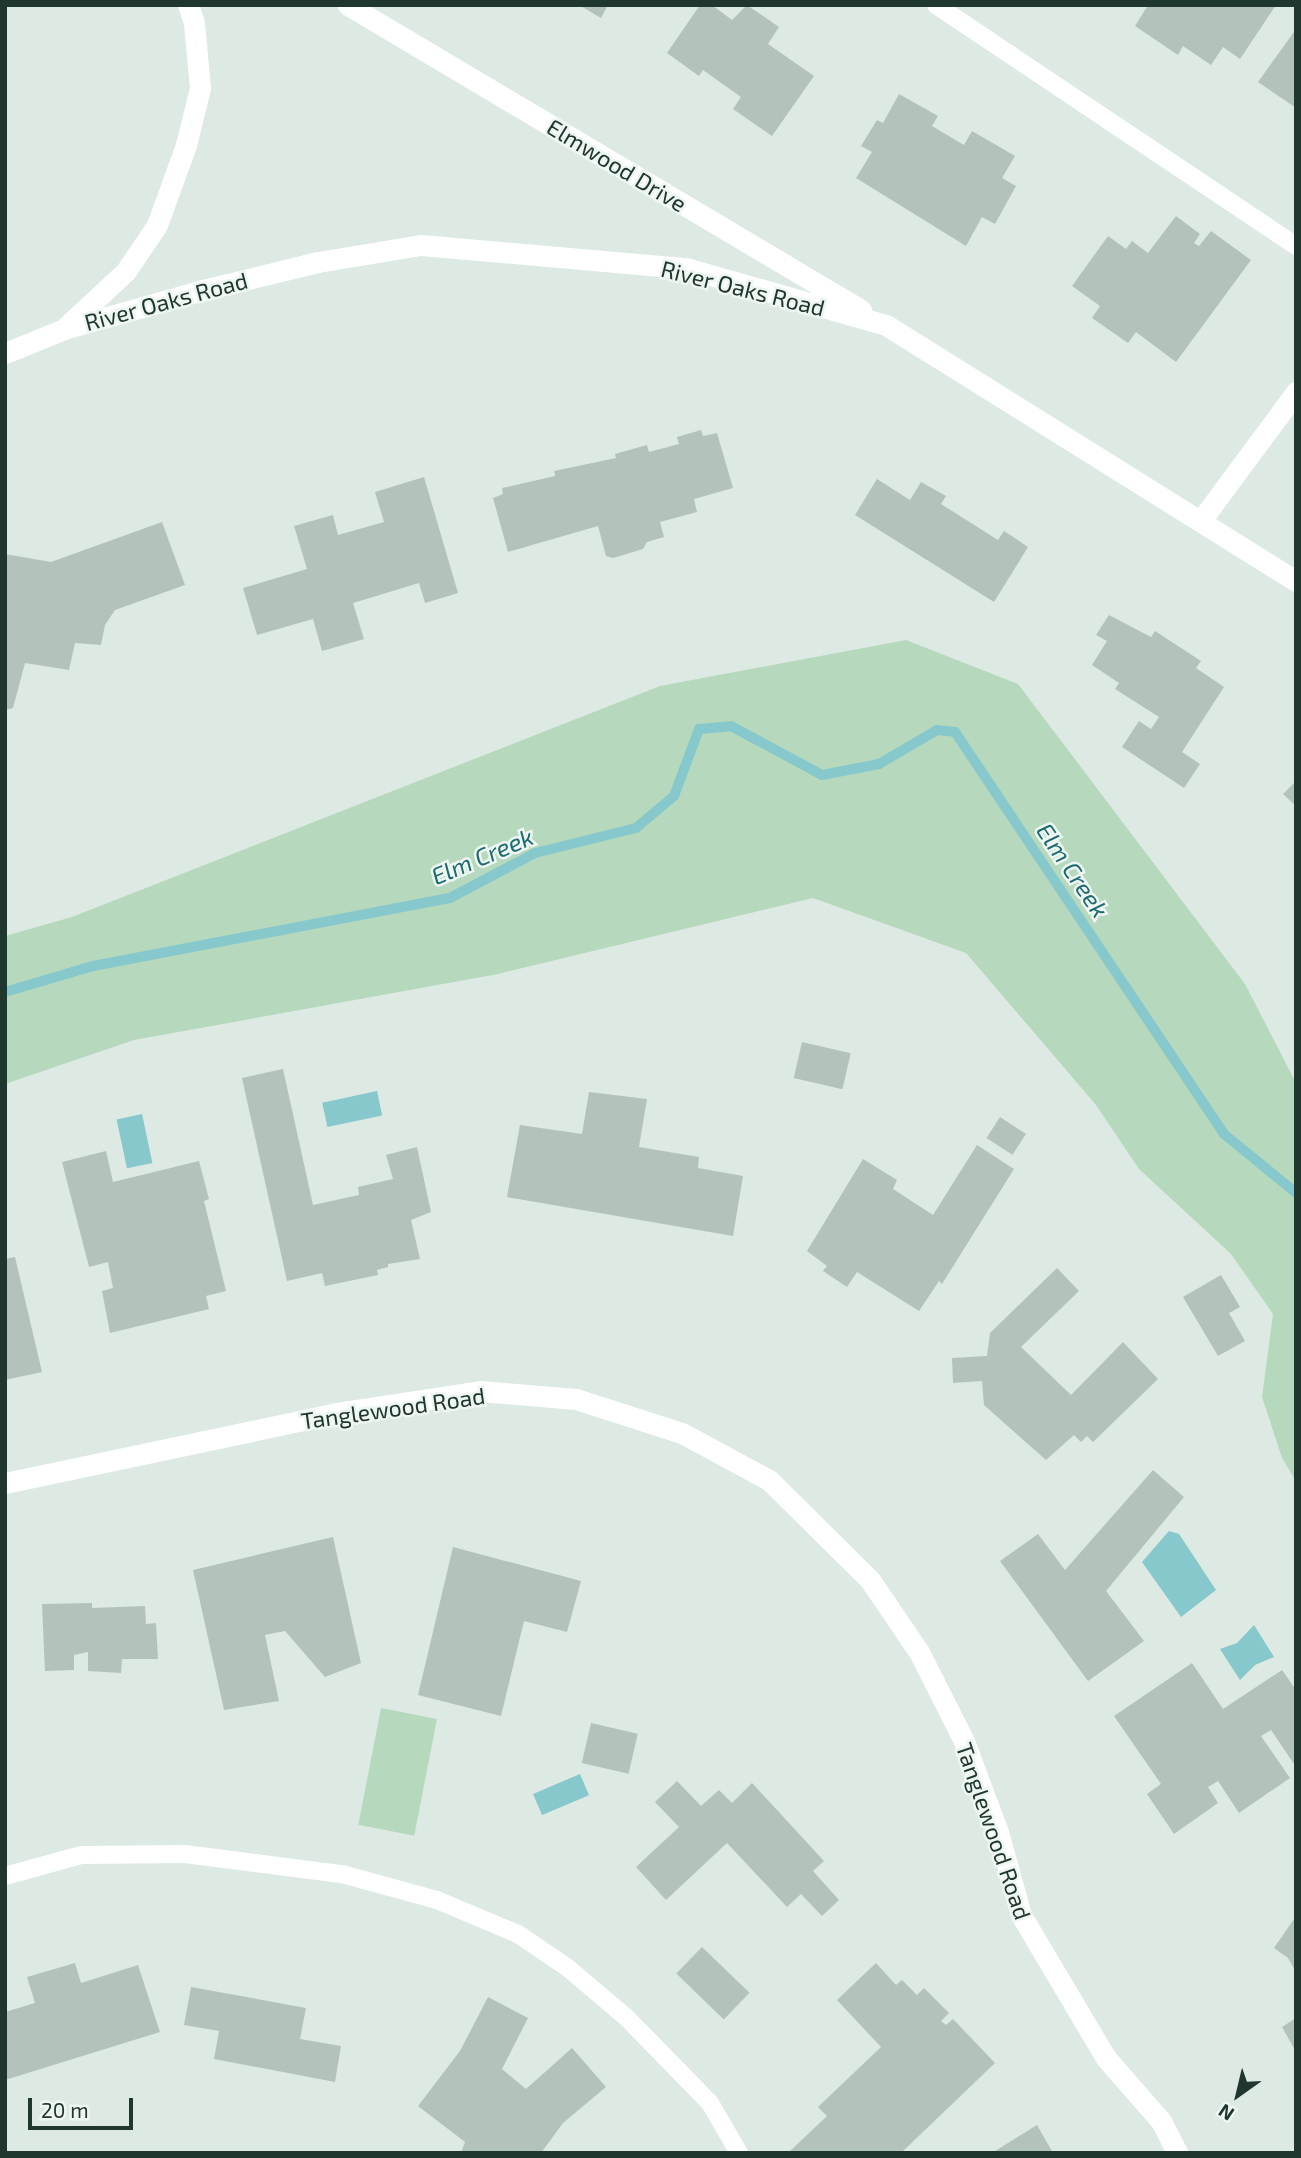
<!DOCTYPE html>
<html>
<head>
<meta charset="utf-8">
<style>
	body { margin:0 }
	#map { position:relative; width:1301px; height:2158px; overflow:hidden; background:#dde9e3; font-family:"Exo 2",sans-serif }
	div>[style] { position:absolute }
	[style*='--x'] { left:calc(var(--x)*1px); top:calc(var(--y)*1px); width:calc(var(--w)*1px); rotate:calc(var(--a)*1deg) }
	.green>* { inset:0; background:#b6d9bd; transform-origin:0 0 }
	.water>* { inset:0; background:#86c8cc; transform-origin:0 0 }
	.stream>* { height:10px; margin:-5px; padding:0 5px; transform-origin:5px; border-radius:5px; background:#86c8cc }
	.building>* { inset:0; background:#b3c3bb; transform-origin:0 0 }
	.lane>* { height:18px; margin:-9px; padding:0 9px; transform-origin:9px; border-radius:9px; background:#fff }
	.street>* { height:21px; margin:-10.5px; padding:0 10.5px; transform-origin:10.5px; border-radius:10.5px; background:#fff }
	span { translate:-50% -50%; white-space:nowrap; text-align:center; line-height:1.15; -webkit-text-stroke:5px #edf6f1; paint-order:stroke }
	.street-label { font-size:23px; color:#20372f }
	.water-label { font-size:24px; color:#1d6970; font-style:italic }
	.frame { position:absolute; inset:0; border:7px solid #20372f; pointer-events:none }
	.north { position:absolute; left:1203px; top:2060px; width:70px; height:70px; -webkit-text-stroke:5px #edf6f1; paint-order:stroke; rotate:214deg; font-size:19px; font-weight:700; line-height:28px; text-align:center; color:#20372f }
	.north::after { content:''; display:block; margin:auto; width:24px; height:32px; background:#20372f; clip-path:polygon(50% 0,100% 100%,50% 72%,0 100%) }
	.scale { position:absolute; left:28px; top:2098px; width:105px; height:32px; box-sizing:border-box; border:4px solid #20372f; border-top:0; padding-left:9px; font-size:21px; line-height:24px; white-space:nowrap; color:#20372f; -webkit-text-stroke:5px #edf6f1; paint-order:stroke }
</style>
</head>
<body>
<div id="map">
	<div class="green">
		<div style="clip-path:polygon(906px 640px,1018px 684px,1245px 984px,1296px 1083px,1296px 1481px,1282px 1458px,1262px 1397px,1273px 1314px,1231px 1254px,1139px 1169px,1096px 1105px,966px 953px,813px 898px,498px 974px,134px 1040px,5px 1084px,5px 936px,72px 917px,660px 686px)"></div>
		<div style="left:381px;top:1708px;width:57px;height:119px;rotate:11deg"></div>
	</div>
	<div class="water">
		<div style="left:377px;top:1091px;width:25px;height:56px;rotate:78deg"></div>
		<div style="left:142px;top:1114px;width:50px;height:26px;rotate:78deg"></div>
		<div style="clip-path:polygon(1169px 1531px,1179px 1534px,1216px 1590px,1181px 1617px,1142px 1562px)"></div>
		<div style="clip-path:polygon(1254px 1625px,1274px 1657px,1255px 1665px,1240px 1680px,1220px 1649px,1237px 1643px)"></div>
		<div style="left:580px;top:1774px;width:23px;height:51px;rotate:67deg"></div>
	</div>
	<div class="stream">
		<div style="--x:5;--y:992;--w:92;--a:-16.5"></div>
		<div style="--x:93;--y:966;--w:363;--a:-10.8"></div>
		<div style="--x:450;--y:898;--w:96;--a:-27.9"></div>
		<div style="--x:535;--y:853;--w:104;--a:-13.9"></div>
		<div style="--x:636;--y:828;--w:50;--a:-40.1"></div>
		<div style="--x:674;--y:796;--w:72;--a:-69.5"></div>
		<div style="--x:699;--y:729;--w:32;--a:-5"></div>
		<div style="--x:731;--y:726;--w:103;--a:28.3"></div>
		<div style="--x:822;--y:775;--w:58;--a:-10.9"></div>
		<div style="--x:879;--y:764;--w:67;--a:-30.4"></div>
		<div style="--x:937;--y:730;--w:18;--a:6"></div>
		<div style="--x:955;--y:732;--w:484;--a:56.2"></div>
		<div style="--x:1224;--y:1134;--w:93;--a:39.3"></div>
	</div>
	<div class="building">
		<div style="clip-path:polygon(579px 5px,608px 5px,601px 18px)"></div>
		<div style="clip-path:polygon(700px 5px,712px 5px,732px 20px,747px 5px,779px 27px,768px 44px,814px 76px,772px 136px,733px 109px,741px 97px,703px 70px,699px 76px,667px 53px)"></div>
		<div style="clip-path:polygon(1148px 5px,1276px 5px,1240px 59px,1223px 47px,1211px 65px,1183px 46px,1178px 55px,1135px 26px)"></div>
		<div style="clip-path:polygon(1296px 29px,1296px 108px,1258px 82px)"></div>
		<div style="clip-path:polygon(899px 94px,938px 116px,932px 126px,964px 145px,972px 131px,1015px 156px,1002px 178px,1016px 186px,995px 224px,982px 217px,966px 246px,856px 178px,872px 152px,861px 146px,877px 120px,883px 123px)"></div>
		<div style="clip-path:polygon(1176px 216px,1200px 234px,1194px 243px,1199px 246px,1211px 231px,1251px 260px,1176px 362px,1136px 332px,1128px 343px,1092px 318px,1100px 306px,1072px 286px,1108px 236px,1126px 249px,1132px 241px,1148px 253px)"></div>
		<div style="clip-path:polygon(701px 430px,703px 436px,717px 433px,733px 488px,694px 499px,697px 512px,660px 522px,664px 537px,647px 542px,643px 549px,613px 558px,606px 556px,598px 526px,508px 552px,493px 498px,503px 494px,502px 488px,555px 476px,554px 471px,616px 458px,615px 454px,647px 445px,649px 452px,679px 444px,677px 437px)"></div>
		<div style="clip-path:polygon(424px 477px,458px 593px,425px 603px,419px 583px,353px 603px,364px 639px,322px 651px,313px 619px,257px 635px,243px 588px,307px 569px,294px 526px,333px 515px,338px 535px,384px 522px,375px 492px)"></div>
		<div style="clip-path:polygon(877px 479px,910px 500px,921px 482px,946px 496px,941px 504px,998px 540px,1004px 531px,1028px 547px,994px 602px,855px 515px)"></div>
		<div style="clip-path:polygon(162px 522px,185px 585px,115px 610px,105px 625px,101px 645px,75px 643px,69px 670px,25px 663px,13px 708px,5px 710px,5px 554px,51px 562px)"></div>
		<div style="clip-path:polygon(1109px 615px,1151px 637px,1155px 631px,1201px 661px,1196px 668px,1224px 687px,1182px 752px,1200px 764px,1184px 788px,1122px 747px,1139px 721px,1151px 729px,1159px 717px,1115px 689px,1119px 683px,1092px 665px,1107px 641px,1096px 635px)"></div>
		<div style="clip-path:polygon(1296px 781px,1296px 806px,1283px 794px)"></div>
		<div style="left:802px;top:1042px;width:50px;height:37px;rotate:13deg"></div>
		<div style="clip-path:polygon(283px 1069px,313px 1205px,359px 1195px,358px 1187px,393px 1179px,386px 1155px,417px 1147px,431px 1212px,411px 1220px,420px 1259px,388px 1264px,388px 1267px,377px 1270px,378px 1275px,325px 1286px,322px 1273px,287px 1281px,242px 1078px)"></div>
		<div style="clip-path:polygon(589px 1092px,647px 1099px,639px 1147px,699px 1157px,698px 1168px,743px 1176px,733px 1236px,507px 1197px,520px 1125px,582px 1134px)"></div>
		<div style="left:1000px;top:1117px;width:31px;height:25px;rotate:33deg"></div>
		<div style="clip-path:polygon(977px 1145px,1014px 1169px,942px 1284px,939px 1281px,919px 1311px,857px 1272px,847px 1287px,823px 1271px,827px 1266px,807px 1251px,863px 1159px,897px 1180px,893px 1189px,933px 1215px)"></div>
		<div style="clip-path:polygon(106px 1151px,113px 1182px,199px 1161px,209px 1199px,204px 1201px,226px 1291px,206px 1296px,209px 1309px,110px 1333px,102px 1291px,113px 1288px,108px 1262px,89px 1267px,62px 1162px)"></div>
		<div style="clip-path:polygon(15px 1257px,42px 1372px,5px 1380px,5px 1259px)"></div>
		<div style="clip-path:polygon(1057px 1268px,1079px 1291px,1021px 1347px,1071px 1395px,1123px 1342px,1158px 1379px,1093px 1442px,1087px 1436px,1081px 1442px,1074px 1435px,1046px 1460px,984px 1405px,982px 1381px,953px 1383px,952px 1358px,987px 1356px,990px 1333px)"></div>
		<div style="clip-path:polygon(1221px 1275px,1240px 1307px,1229px 1313px,1245px 1341px,1218px 1356px,1183px 1297px)"></div>
		<div style="clip-path:polygon(1153px 1470px,1184px 1497px,1106px 1591px,1144px 1641px,1088px 1681px,1000px 1561px,1038px 1534px,1065px 1570px)"></div>
		<div style="clip-path:polygon(333px 1537px,361px 1663px,325px 1677px,285px 1631px,265px 1635px,279px 1701px,224px 1710px,193px 1570px)"></div>
		<div style="clip-path:polygon(453px 1547px,581px 1581px,567px 1632px,524px 1621px,501px 1716px,418px 1695px)"></div>
		<div style="clip-path:polygon(92px 1603px,92px 1608px,145px 1606px,146px 1624px,156px 1623px,158px 1659px,122px 1659px,121px 1673px,88px 1671px,88px 1652px,74px 1655px,74px 1670px,45px 1671px,42px 1604px)"></div>
		<div style="clip-path:polygon(1192px 1663px,1223px 1709px,1282px 1670px,1296px 1690px,1296px 1767px,1271px 1730px,1261px 1736px,1290px 1778px,1239px 1813px,1218px 1781px,1208px 1787px,1218px 1803px,1174px 1834px,1147px 1794px,1161px 1784px,1114px 1716px)"></div>
		<div style="left:591px;top:1723px;width:48px;height:41px;rotate:13deg"></div>
		<div style="clip-path:polygon(677px 1781px,701px 1806px,719px 1790px,732px 1803px,752px 1783px,824px 1861px,813px 1871px,839px 1900px,822px 1916px,801px 1894px,787px 1907px,727px 1843px,666px 1900px,636px 1867px,679px 1827px,655px 1802px)"></div>
		<div style="clip-path:polygon(1296px 1916px,1296px 1972px,1288px 1958px,1274px 1948px)"></div>
		<div style="left:702px;top:1947px;width:66px;height:37px;rotate:44deg"></div>
		<div style="clip-path:polygon(75px 1963px,81px 1983px,138px 1965px,160px 2032px,5px 2080px,5px 2012px,35px 2003px,27px 1977px)"></div>
		<div style="clip-path:polygon(876px 1963px,896px 1985px,902px 1980px,917px 1995px,924px 1988px,949px 2013px,941px 2021px,946px 2025px,953px 2019px,995px 2063px,901px 2153px,788px 2153px,827px 2116px,818px 2107px,881px 2047px,837px 2000px)"></div>
		<div style="clip-path:polygon(191px 1987px,306px 2008px,300px 2039px,341px 2046px,335px 2082px,214px 2059px,219px 2031px,184px 2025px)"></div>
		<div style="clip-path:polygon(488px 1997px,528px 2018px,502px 2069px,526px 2089px,572px 2048px,606px 2087px,563px 2123px,541px 2153px,461px 2153px,465px 2142px,418px 2106px,460px 2051px)"></div>
		<div style="clip-path:polygon(1296px 2018px,1296px 2052px,1282px 2027px)"></div>
		<div style="clip-path:polygon(1037px 2125px,1053px 2153px,992px 2153px)"></div>
	</div>
	<div class="lane">
		<div style="--x:936;--y:5;--w:433;--a:33.8"></div>
		<div style="--x:5;--y:1876;--w:79;--a:-15.4"></div>
		<div style="--x:81;--y:1855;--w:104;--a:-0.6"></div>
		<div style="--x:185;--y:1854;--w:158;--a:7.3"></div>
		<div style="--x:342;--y:1874;--w:98;--a:15.3"></div>
		<div style="--x:437;--y:1900;--w:88;--a:22.8"></div>
		<div style="--x:518;--y:1934;--w:60;--a:34.2"></div>
		<div style="--x:568;--y:1968;--w:76;--a:40.2"></div>
		<div style="--x:626;--y:2017;--w:120;--a:45.7"></div>
		<div style="--x:710;--y:2103;--w:58;--a:59.9"></div>
	</div>
	<div class="street">
		<div style="--x:348;--y:5;--w:597;--a:30.73"></div>
		<div style="--x:66;--y:327;--w:82;--a:-43"></div>
		<div style="--x:126;--y:271;--w:55;--a:-56"></div>
		<div style="--x:157;--y:225;--w:85;--a:-70.1"></div>
		<div style="--x:186;--y:145;--w:59;--a:-76.2"></div>
		<div style="--x:200;--y:88;--w:65;--a:-95.3"></div>
		<div style="--x:194;--y:23;--w:19;--a:-108"></div>
		<div style="--x:5;--y:353;--w:64;--a:-22.1"></div>
		<div style="--x:64;--y:329;--w:144;--a:-15.7"></div>
		<div style="--x:203;--y:290;--w:118;--a:-13.7"></div>
		<div style="--x:318;--y:262;--w:104;--a:-9.4"></div>
		<div style="--x:421;--y:245;--w:266;--a:5"></div>
		<div style="--x:686;--y:268;--w:208;--a:15.9"></div>
		<div style="--x:886;--y:325;--w:483;--a:32"></div>
		<div style="--x:1202;--y:519;--w:158;--a:-53.5"></div>
		<div style="--x:5;--y:1483;--w:339;--a:-11.9"></div>
		<div style="--x:337;--y:1413;--w:145;--a:-8.7"></div>
		<div style="--x:480;--y:1391;--w:96;--a:4.8"></div>
		<div style="--x:576;--y:1399;--w:111;--a:17.8"></div>
		<div style="--x:682;--y:1433;--w:99;--a:28.4"></div>
		<div style="--x:769;--y:1480;--w:142;--a:44.7"></div>
		<div style="--x:870;--y:1580;--w:87;--a:55.8"></div>
		<div style="--x:919;--y:1652;--w:100;--a:63.2"></div>
		<div style="--x:964;--y:1741;--w:97;--a:69.5"></div>
		<div style="--x:998;--y:1832;--w:86;--a:74.5"></div>
		<div style="--x:1021;--y:1915;--w:166;--a:59.3"></div>
		<div style="--x:1106;--y:2058;--w:84;--a:48.9"></div>
		<div style="--x:1161;--y:2121;--w:36;--a:63"></div>
	</div>
	<div class="street-label">
		<span style="left:617px;top:165px;rotate:31deg">Elmwood Drive</span>
		<span style="left:743px;top:288px;rotate:14deg">River Oaks Road</span>
		<span style="left:166px;top:301px;rotate:-15deg">River Oaks Road</span>
		<span style="left:393px;top:1408px;rotate:-8deg">Tanglewood Road</span>
		<span style="left:994px;top:1831px;rotate:71deg">Tanglewood Road</span>
	</div>
	<div class="water-label">
		<span style="left:482px;top:856px;rotate:-23deg">Elm Creek</span>
		<span style="left:1073px;top:870px;rotate:56deg">Elm Creek</span>
	</div>
	<div class="frame"></div>
	<div class="north">N</div>
	<div class="scale">20 m</div>
</div>
</body>
</html>
